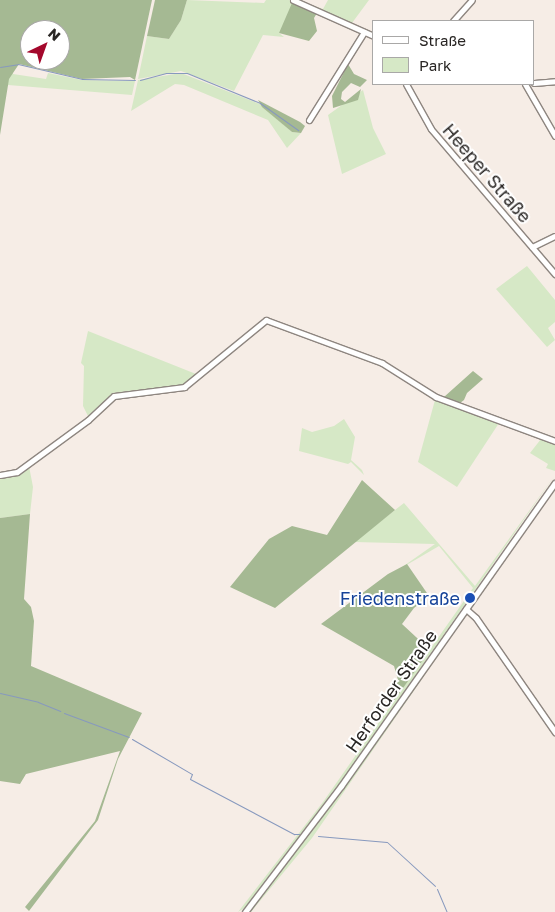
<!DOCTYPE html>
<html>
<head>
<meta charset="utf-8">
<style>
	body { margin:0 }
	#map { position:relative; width:555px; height:912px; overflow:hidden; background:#f6ede6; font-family:"Golos Text",sans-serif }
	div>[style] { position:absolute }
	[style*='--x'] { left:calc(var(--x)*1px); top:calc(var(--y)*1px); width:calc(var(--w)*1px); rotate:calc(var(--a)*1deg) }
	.green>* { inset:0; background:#d6e8c6 }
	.forest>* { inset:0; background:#a5b993 }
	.stream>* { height:1px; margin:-0.5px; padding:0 0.5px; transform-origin:0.5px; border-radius:0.5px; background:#8799be }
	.roads { filter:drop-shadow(1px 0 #8e8680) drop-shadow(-1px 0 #8e8680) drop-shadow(0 1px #8e8680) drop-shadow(0 -1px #8e8680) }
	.minor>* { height:5px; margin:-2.5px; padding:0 2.5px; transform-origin:2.5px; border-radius:2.5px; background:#fff }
	.dots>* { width:14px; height:14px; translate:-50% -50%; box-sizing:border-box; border:2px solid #fff; border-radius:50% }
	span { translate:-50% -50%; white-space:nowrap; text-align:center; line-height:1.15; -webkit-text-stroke:4px #fff; paint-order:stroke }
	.street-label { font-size:18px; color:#292624 }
	.transit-label { font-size:18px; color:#164399 }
	.right { translate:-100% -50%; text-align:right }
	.legend { position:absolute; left:372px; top:20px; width:162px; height:65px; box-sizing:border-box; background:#fff; border:1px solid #a9a8a7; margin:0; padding:6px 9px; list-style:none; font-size:15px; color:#292624 }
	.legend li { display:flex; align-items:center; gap:10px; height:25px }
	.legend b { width:25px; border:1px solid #a9a8a7 }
	.north { position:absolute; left:20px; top:20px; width:50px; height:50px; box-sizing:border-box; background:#fff; border:1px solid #a9a8a7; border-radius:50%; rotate:42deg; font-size:14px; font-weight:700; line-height:20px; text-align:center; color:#292624 }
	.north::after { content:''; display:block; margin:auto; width:18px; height:22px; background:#a4082c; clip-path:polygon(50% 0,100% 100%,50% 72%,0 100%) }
</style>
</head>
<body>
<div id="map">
	<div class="green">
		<div style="clip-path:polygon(187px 0,264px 3px,266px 0,289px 0,361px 33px,308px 9px,279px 33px,284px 37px,263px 35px,234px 91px,181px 71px,138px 79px,147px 36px,169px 39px,181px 20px)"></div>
		<div style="clip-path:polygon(297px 0,323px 9px,328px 0,369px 0,352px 23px,362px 28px)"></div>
		<div style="clip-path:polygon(0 68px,13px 70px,13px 74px,46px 79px,48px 73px,82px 80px,135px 81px,132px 95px,8px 85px)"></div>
		<div style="clip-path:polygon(181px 73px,260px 104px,292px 132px,301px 133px,287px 148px,268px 120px,184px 85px,175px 84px,131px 111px,138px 80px)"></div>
		<div style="clip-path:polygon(363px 90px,373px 128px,386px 154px,342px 174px,328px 115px)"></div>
		<div style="clip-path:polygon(527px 266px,555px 300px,555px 322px,548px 328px,555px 340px,547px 347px,496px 289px)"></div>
		<div style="clip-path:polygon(88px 331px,196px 374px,184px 385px,113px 393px,88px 416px,83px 406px,84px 366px,81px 363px)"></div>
		<div style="clip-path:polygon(435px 400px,499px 423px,457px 487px,418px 462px)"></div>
		<div style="clip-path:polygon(344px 419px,355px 437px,351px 460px,362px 470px,364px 475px,351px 462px,348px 464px,299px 451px,302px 428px,312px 432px,334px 426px)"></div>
		<div style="clip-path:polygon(541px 439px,555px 444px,555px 471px,546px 468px,548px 464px,530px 453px)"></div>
		<div style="clip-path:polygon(29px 466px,33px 487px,30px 514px,0 518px,0 478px,19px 474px)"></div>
		<div style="clip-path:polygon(555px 475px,316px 818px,246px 907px,238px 912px,323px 802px,473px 588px,439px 546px,398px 570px,435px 544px,354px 542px,404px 503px,475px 586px)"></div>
		<div style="clip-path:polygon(467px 614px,312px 838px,251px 912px,247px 912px,309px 834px)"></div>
	</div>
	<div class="forest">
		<div style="clip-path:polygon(evenodd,0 0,152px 0,135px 80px,130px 77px,82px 79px,19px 64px,9px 79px,0 135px,0 0,30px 30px,60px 30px,60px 60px,30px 60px,30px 30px)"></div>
		<div style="clip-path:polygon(155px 0,187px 0,181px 20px,169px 39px,147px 36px)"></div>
		<div style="clip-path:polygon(292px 3px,317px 13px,314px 18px,317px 31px,309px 41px,279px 33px)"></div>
		<div style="clip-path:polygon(348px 64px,354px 74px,367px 80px,360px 87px,351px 83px,342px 92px,341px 99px,345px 102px,361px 89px,358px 100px,333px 108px,332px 96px)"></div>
		<div style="clip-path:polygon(258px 100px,300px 122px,305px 126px,301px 133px,292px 132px,262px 107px)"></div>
		<div style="clip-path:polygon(473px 371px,483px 379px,467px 393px,464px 400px,460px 403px,444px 397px)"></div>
		<div style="clip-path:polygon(362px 480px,395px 510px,275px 608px,230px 587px,269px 539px,292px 526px,327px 535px)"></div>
		<div style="clip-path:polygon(30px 514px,24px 599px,31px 607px,34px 621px,31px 666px,142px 713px,118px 759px,98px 820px,29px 911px,25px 907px,95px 821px,120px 751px,26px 774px,20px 784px,0 781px,0 518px)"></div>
		<div style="clip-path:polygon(407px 564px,429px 596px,414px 608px,402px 624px,430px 650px,389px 708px,398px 680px,394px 666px,321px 624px,388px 574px)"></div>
	</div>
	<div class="stream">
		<div style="--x:0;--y:67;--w:18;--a:-9"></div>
		<div style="--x:18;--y:64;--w:66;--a:13.2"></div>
		<div style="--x:82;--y:79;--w:53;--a:1.1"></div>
		<div style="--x:140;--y:80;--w:27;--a:-15"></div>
		<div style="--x:166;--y:73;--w:21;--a:0"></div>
		<div style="--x:187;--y:73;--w:79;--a:22.3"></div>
		<div style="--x:260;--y:103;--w:47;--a:35.4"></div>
		<div style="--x:0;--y:693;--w:39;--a:13"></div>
		<div style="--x:38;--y:702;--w:24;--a:22"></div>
		<div style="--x:64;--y:713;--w:69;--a:20.3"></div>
		<div style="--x:132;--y:739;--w:69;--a:30.3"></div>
		<div style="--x:192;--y:774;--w:5;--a:112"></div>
		<div style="--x:190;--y:779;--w:118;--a:27.9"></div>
		<div style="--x:294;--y:834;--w:5;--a:0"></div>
		<div style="--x:318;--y:836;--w:69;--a:5"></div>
		<div style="--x:387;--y:842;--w:65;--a:42.5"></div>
		<div style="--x:437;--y:889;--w:25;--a:67"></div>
	</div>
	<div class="roads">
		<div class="minor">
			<div style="--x:293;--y:0;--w:89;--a:24"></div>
			<div style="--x:453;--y:21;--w:28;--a:-48"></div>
			<div style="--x:534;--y:83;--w:21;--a:-5"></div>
			<div style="--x:406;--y:84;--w:51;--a:60.9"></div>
			<div style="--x:431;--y:129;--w:191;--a:49.5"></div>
			<div style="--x:525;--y:84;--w:60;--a:60"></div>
			<div style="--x:309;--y:120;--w:104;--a:-58"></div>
			<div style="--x:532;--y:247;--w:25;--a:-26"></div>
			<div style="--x:0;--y:475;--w:17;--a:-10"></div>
			<div style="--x:17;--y:472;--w:88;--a:-36.2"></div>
			<div style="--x:88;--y:420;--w:35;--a:-43"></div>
			<div style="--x:114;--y:396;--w:71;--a:-7.3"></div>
			<div style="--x:184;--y:387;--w:106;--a:-39.3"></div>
			<div style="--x:266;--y:320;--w:124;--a:20.3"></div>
			<div style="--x:382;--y:363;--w:64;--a:32.2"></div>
			<div style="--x:436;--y:397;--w:127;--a:20.3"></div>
			<div style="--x:466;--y:609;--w:13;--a:42"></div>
			<div style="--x:476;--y:618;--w:139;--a:55.3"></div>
			<div style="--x:245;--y:912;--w:158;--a:-52.7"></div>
			<div style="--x:341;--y:786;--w:371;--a:-54.8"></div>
		</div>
	</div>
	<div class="dots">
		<div style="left:470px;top:598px;background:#1a4fb4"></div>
	</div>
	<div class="street-label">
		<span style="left:487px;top:173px;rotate:49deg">Heeper Straße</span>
		<span style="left:391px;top:691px;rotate:-55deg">Herforder Straße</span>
	</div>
	<div class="transit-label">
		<span class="right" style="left:460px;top:598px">Friedenstraße</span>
	</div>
	<ul class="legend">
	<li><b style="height:6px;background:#fff"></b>Straße</li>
	<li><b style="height:14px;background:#d6e8c6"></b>Park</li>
	</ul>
	<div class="north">N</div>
</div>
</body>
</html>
